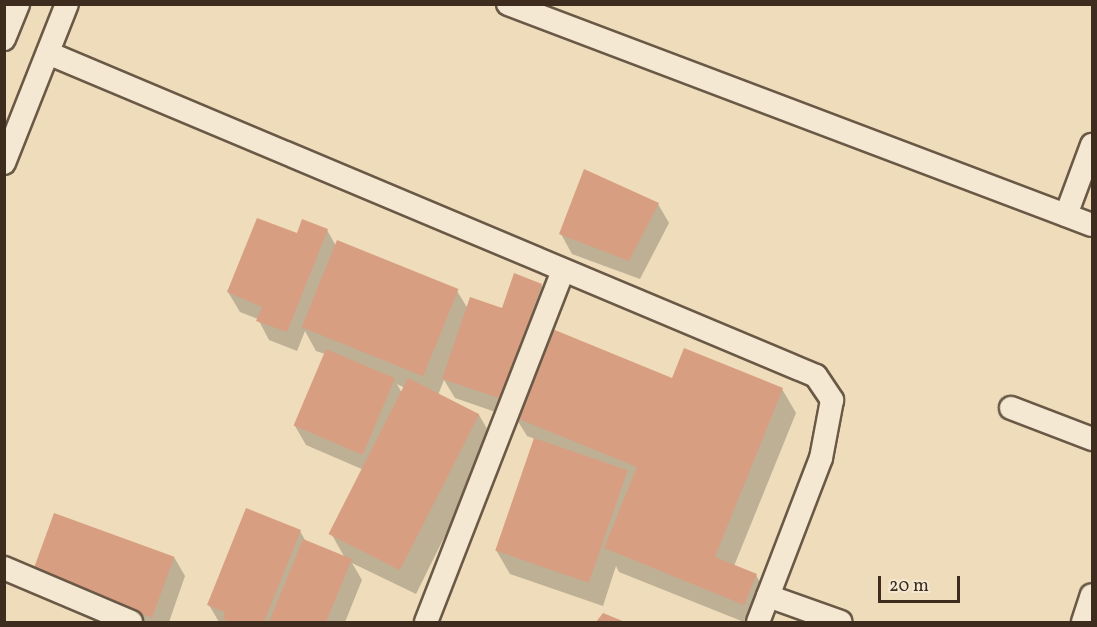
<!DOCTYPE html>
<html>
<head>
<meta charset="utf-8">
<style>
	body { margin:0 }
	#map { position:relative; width:1097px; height:627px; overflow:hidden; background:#eedcbb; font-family:Vollkorn,serif }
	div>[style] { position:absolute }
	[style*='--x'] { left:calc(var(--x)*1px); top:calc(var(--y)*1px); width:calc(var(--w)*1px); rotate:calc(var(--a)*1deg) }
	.shadow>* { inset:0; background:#0003 }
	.building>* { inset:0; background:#d89e82; transform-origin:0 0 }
	.roads { filter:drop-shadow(2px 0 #6a5946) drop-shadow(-2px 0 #6a5946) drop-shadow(0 2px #6a5946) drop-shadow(0 -2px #6a5946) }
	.minor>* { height:22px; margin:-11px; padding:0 11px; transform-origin:11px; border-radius:11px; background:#f4e8d3 }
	span { translate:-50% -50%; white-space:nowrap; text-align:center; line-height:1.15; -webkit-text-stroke:4.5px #f4e8d3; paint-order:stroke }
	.frame { position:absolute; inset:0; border:6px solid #3e2d1f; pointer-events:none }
	.scale { position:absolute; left:878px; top:576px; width:82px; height:27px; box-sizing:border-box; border:3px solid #3e2d1f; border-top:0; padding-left:8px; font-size:18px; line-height:21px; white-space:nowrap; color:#3e2d1f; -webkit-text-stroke:4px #f4e8d3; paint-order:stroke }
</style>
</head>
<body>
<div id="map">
	<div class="shadow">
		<div style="clip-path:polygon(658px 204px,669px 223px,640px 279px,572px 254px,561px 234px)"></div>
		<div style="clip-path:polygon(evenodd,327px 230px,336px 246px,457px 291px,468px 309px,503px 310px,541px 285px,553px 304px,519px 402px,673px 380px,782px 389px,796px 413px,734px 566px,756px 575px,769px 599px,760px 622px,744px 622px,619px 572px,616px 566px,603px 606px,510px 574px,496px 550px,535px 439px,527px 436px,514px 415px,513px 418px,455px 398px,444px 380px,438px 395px,479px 415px,493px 439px,416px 594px,352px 563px,362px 580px,345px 622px,219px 622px,209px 605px,300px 531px,306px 542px,345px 558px,332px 535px,364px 470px,306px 445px,295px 426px,325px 354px,316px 351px,305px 331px,297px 351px,269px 340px,258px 319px,240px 312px,228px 292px,297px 235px,327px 230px,397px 384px,405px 388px,402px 393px,397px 384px)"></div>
		<div style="clip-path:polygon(174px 557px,185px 576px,169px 622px,129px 622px,45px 594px)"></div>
	</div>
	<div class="building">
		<div style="clip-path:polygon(584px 169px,659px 203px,629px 261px,559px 234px)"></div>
		<div style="clip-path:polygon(257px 218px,297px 233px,302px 219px,328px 229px,287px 332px,256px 321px,262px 307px,227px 292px)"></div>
		<div style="left:337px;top:240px;width:131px;height:94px;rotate:22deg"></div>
		<div style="clip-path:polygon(514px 273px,542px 284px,502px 399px,442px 379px,470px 297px,502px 308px)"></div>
		<div style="clip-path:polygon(550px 328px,672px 378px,684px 348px,783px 388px,715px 557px,757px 574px,744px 605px,604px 548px,637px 467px,514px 417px)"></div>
		<div style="left:326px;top:349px;width:75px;height:83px;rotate:23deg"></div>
		<div style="left:408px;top:378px;width:80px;height:175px;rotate:27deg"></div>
		<div style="left:534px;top:438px;width:99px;height:119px;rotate:19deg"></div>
		<div style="clip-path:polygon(246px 508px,301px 530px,264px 622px,232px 622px,223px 619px,225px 612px,207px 605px)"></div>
		<div style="left:54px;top:513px;width:128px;height:65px;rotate:20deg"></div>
		<div style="clip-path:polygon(303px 539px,352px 559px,326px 622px,269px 622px)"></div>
		<div style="clip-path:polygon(603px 613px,625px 622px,596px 622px)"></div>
	</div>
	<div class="roads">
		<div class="minor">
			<div style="--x:508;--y:4;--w:624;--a:20.73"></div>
			<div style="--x:4;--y:39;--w:38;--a:-68"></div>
			<div style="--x:48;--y:53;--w:833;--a:22.81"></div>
			<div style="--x:816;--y:376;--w:29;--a:56"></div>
			<div style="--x:832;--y:400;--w:59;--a:100.7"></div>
			<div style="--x:821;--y:458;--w:176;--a:111"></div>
			<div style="--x:4;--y:163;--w:171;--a:-68.4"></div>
			<div style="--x:1066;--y:215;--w:75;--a:-69.6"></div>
			<div style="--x:1011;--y:408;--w:87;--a:20.9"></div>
			<div style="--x:4;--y:568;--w:138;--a:23"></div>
			<div style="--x:768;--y:596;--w:77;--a:19.6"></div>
			<div style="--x:426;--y:622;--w:377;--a:-68.7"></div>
			<div style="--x:1083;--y:622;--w:28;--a:-72"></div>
		</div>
	</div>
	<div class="frame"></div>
	<div class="scale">20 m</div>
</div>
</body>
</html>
